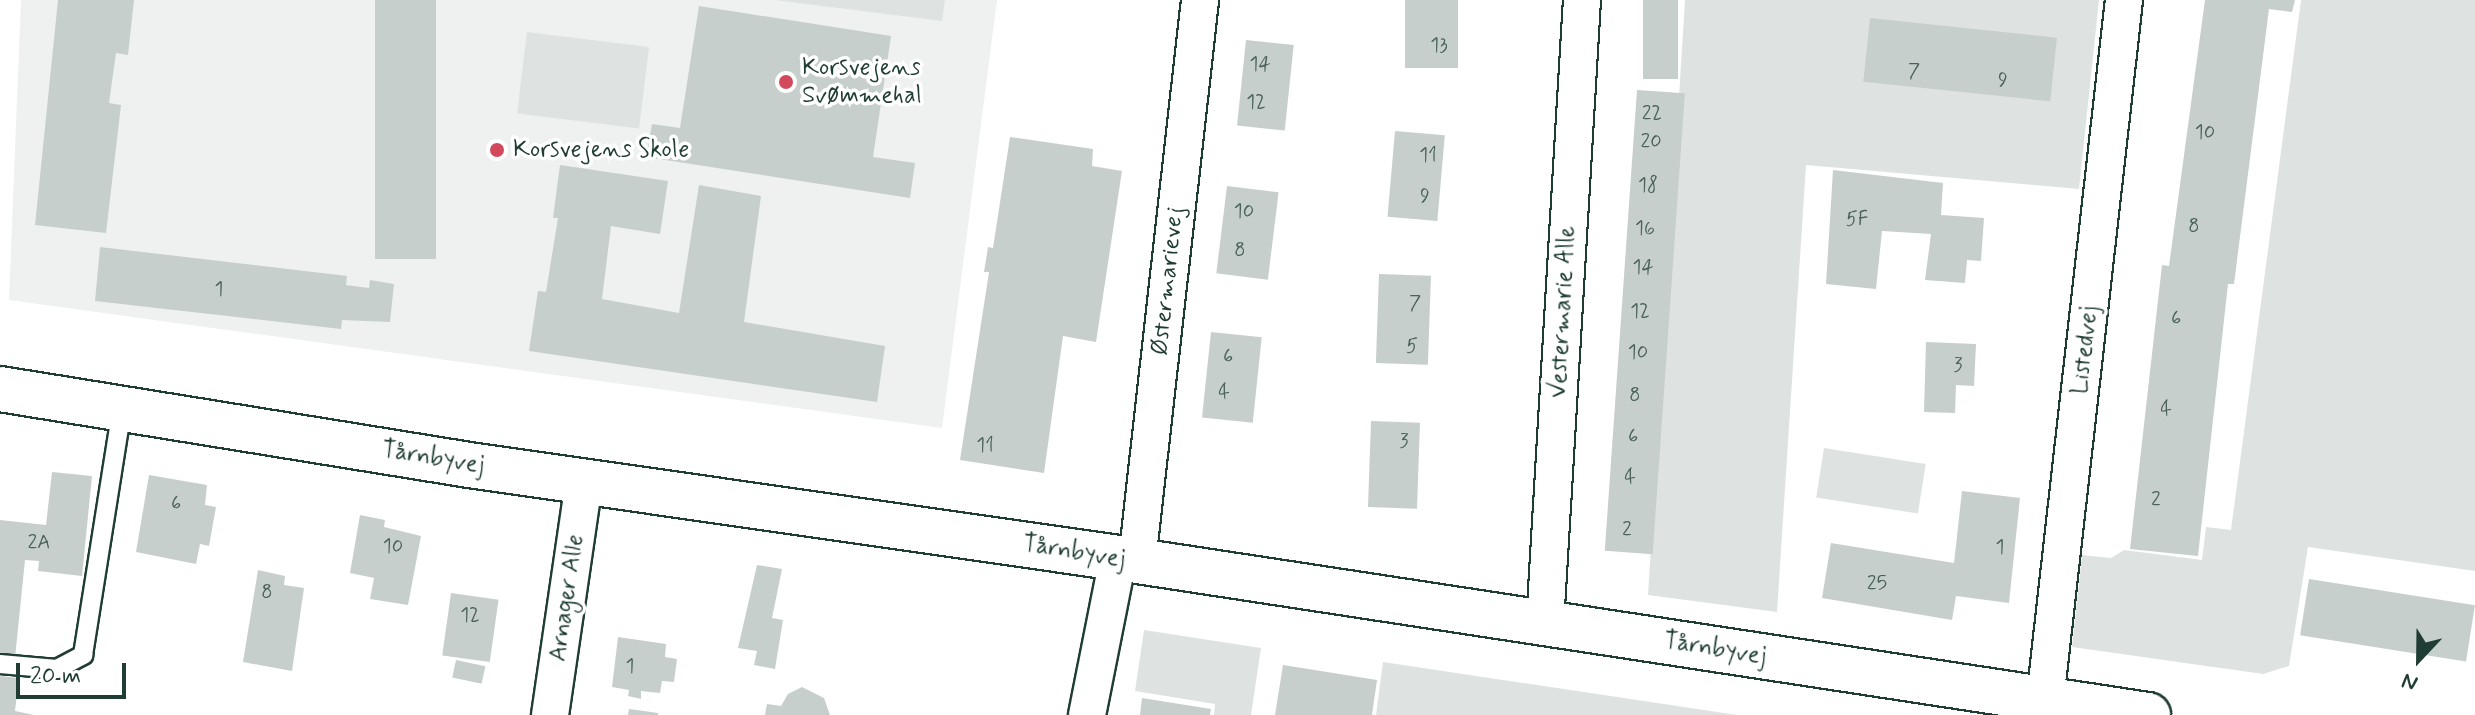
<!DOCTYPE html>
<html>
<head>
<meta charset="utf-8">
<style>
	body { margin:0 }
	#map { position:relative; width:2475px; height:715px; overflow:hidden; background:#fff; font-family:Mynerve,sans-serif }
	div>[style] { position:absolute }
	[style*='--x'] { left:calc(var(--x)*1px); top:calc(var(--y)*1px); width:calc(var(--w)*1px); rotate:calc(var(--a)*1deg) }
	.built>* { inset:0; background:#eef1f0 }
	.green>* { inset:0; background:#dee3e2; transform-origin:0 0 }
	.building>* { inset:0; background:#c7cfcc; transform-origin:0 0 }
	.roads { filter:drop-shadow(2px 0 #1f3d34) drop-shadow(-2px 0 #1f3d34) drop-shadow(0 2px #1f3d34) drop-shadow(0 -2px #1f3d34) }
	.lane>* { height:18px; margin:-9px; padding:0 9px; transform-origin:9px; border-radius:9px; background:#fff }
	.street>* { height:36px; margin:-18px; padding:0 18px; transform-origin:18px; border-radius:18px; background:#fff }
	.secondary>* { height:44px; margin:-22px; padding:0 22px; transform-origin:22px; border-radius:22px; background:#fff }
	.dots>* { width:22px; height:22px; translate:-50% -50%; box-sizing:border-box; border:4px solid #fff; border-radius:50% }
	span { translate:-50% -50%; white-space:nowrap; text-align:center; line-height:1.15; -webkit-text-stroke:7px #fff; paint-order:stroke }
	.number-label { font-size:20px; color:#49625a }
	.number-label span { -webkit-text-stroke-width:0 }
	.poi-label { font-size:24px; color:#1f3d34 }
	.left { translate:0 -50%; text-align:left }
	.street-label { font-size:24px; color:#1f3d34 }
	.north { position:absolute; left:2379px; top:619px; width:80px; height:80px; -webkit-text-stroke:6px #fff; paint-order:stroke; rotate:202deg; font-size:22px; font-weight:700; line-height:32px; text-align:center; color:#1f3d34 }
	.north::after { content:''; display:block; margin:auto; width:28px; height:36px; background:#1f3d34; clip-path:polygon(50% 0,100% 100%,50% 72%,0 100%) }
	.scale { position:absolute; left:16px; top:663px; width:110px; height:36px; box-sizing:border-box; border:4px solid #1f3d34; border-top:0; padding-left:10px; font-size:24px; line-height:28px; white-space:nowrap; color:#1f3d34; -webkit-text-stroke:6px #fff; paint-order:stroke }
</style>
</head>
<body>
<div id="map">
	<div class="built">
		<div style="clip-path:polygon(21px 0,997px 0,942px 428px,9px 300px)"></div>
	</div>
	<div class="green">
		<div style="clip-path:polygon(775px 0,945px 0,942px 21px)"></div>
		<div style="clip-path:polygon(1685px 0,2099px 0,2079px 189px,1806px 165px,1777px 612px,1648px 595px)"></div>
		<div style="clip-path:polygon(2301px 0,2475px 0,2475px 571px,2308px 547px,2289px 666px,2263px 674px,2072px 647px,2082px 555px,2111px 558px,2124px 550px,2202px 560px,2206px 527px,2231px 530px)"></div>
		<div style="left:527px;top:32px;width:123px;height:82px;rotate:7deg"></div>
		<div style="left:1824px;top:448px;width:103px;height:50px;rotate:9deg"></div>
		<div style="clip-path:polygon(1144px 630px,1261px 648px,1251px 715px,1214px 715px,1215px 704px,1135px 691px)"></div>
		<div style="clip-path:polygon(1383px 662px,1737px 715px,1376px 715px)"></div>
	</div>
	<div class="building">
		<div style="clip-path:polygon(58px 0,134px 0,128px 55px,116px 53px,109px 103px,121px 105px,106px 233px,35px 225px)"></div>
		<div style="left:375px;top:0;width:61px;height:259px"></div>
		<div style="left:1405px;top:0;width:53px;height:68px"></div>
		<div style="left:1643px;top:0;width:35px;height:79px"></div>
		<div style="clip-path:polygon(2205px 0,2295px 0,2292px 12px,2269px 9px,2234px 284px,2228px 284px,2198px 556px,2130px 549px,2162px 265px,2169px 266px)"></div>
		<div style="clip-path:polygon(699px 6px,891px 36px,873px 157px,915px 163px,910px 198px,646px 157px,652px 124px,680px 128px)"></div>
		<div style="left:1870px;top:18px;width:188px;height:64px;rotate:6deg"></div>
		<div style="left:1246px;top:40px;width:48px;height:86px;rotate:6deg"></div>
		<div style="left:1637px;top:90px;width:48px;height:462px;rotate:4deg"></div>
		<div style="left:1395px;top:131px;width:50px;height:86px;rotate:5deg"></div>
		<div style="clip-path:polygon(1010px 137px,1093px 149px,1092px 166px,1122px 171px,1096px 342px,1063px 336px,1044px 473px,960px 460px,989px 272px,984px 272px,988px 247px,993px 248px)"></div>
		<div style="clip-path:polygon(560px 165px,668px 181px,660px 234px,611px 226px,602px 299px,679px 313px,699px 185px,761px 196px,744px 322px,885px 346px,877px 402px,529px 351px,538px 291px,546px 292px,558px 218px,553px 218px)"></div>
		<div style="clip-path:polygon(1833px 170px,1943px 183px,1941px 215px,1984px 218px,1981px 261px,1967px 260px,1965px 283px,1925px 280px,1931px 234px,1882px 231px,1876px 289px,1826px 284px)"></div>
		<div style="left:1227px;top:186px;width:52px;height:88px;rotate:7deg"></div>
		<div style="clip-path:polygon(100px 247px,347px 276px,346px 285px,369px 288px,370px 280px,394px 284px,390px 322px,342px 320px,341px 329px,95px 301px)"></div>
		<div style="left:1379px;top:274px;width:52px;height:89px;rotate:2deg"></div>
		<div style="left:1211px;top:332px;width:51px;height:86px;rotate:6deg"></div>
		<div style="clip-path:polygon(1926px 342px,1976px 344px,1974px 386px,1956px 385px,1955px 413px,1924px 412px)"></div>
		<div style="left:1371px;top:421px;width:49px;height:86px;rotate:2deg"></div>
		<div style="clip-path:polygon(52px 472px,92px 476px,82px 576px,38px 571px,39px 561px,25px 560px,15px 658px,0 656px,0 520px,46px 525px)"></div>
		<div style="clip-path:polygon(149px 475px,207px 485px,205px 505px,216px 507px,209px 546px,200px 544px,196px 564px,136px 552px)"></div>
		<div style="clip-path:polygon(1962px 491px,2020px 498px,2009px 603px,1956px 596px,1952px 620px,1822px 598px,1831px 543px,1954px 563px)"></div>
		<div style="clip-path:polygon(360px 515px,385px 520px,384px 527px,421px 536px,408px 605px,370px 599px,374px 578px,350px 573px)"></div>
		<div style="clip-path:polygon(757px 565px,782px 569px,772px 618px,783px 620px,775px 669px,754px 665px,757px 651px,738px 648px)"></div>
		<div style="clip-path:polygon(258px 570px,285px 576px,284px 585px,304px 588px,292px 671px,243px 662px)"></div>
		<div style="left:2309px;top:579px;width:168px;height:57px;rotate:9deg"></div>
		<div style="left:451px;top:593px;width:48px;height:63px;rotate:8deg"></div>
		<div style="clip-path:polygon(618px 637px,666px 644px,665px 657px,677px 659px,674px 682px,662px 681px,660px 693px,641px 691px,641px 699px,628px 696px,629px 690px,612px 687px)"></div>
		<div style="left:456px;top:660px;width:30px;height:18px;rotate:12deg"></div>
		<div style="clip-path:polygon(1283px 665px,1377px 680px,1372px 715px,1275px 715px)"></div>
		<div style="clip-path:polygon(0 676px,19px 678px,15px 711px,34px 715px,0 715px)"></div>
		<div style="clip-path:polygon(802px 687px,824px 698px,830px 715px,765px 715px,767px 704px,781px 706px,788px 694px)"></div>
		<div style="clip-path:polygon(1142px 698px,1211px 709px,1210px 715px,1140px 715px)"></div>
		<div style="clip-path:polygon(629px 709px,658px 713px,658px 715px,628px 715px)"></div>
	</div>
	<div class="roads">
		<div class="lane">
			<div style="--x:0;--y:664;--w:57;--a:5"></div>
			<div style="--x:57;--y:669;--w:30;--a:-28"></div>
			<div style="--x:83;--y:655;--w:250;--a:-81"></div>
		</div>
		<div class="street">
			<div style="--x:1137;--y:561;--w:565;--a:-83.59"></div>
			<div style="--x:1545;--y:624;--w:625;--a:-86.61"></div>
			<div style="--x:2045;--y:700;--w:704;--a:-83.56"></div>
			<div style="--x:550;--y:715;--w:236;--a:-81.7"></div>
			<div style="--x:1087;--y:715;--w:160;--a:-78.8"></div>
		</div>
		<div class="secondary">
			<div style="--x:0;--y:389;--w:475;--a:9.2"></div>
			<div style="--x:469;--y:465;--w:656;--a:8.15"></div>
			<div style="--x:1118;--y:558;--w:1042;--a:8.67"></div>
		</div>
	</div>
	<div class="dots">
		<div style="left:786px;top:82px;background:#d1495b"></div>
		<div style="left:497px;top:150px;background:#d1495b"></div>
	</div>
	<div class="number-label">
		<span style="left:1439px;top:45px">13</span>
		<span style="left:1260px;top:64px">14</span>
		<span style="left:1914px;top:71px">7</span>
		<span style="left:2003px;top:80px">9</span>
		<span style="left:1256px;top:102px">12</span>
		<span style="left:1652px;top:113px">22</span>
		<span style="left:2205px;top:132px">10</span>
		<span style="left:1651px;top:141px">20</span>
		<span style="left:1428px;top:155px">11</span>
		<span style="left:1648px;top:185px">18</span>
		<span style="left:1425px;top:196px">9</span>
		<span style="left:1244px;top:211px">10</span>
		<span style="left:1857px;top:219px">5F</span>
		<span style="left:2194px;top:226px">8</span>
		<span style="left:1645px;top:228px">16</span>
		<span style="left:1240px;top:250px">8</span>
		<span style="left:1643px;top:267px">14</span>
		<span style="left:219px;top:289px">1</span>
		<span style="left:1415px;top:303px">7</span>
		<span style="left:1640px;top:311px">12</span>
		<span style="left:2176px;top:318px">6</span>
		<span style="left:1412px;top:346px">5</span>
		<span style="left:1638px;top:352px">10</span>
		<span style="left:1228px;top:356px">6</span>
		<span style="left:1958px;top:365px">3</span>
		<span style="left:1224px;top:392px">4</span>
		<span style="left:1635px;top:395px">8</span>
		<span style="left:2166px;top:409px">4</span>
		<span style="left:1633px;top:436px">6</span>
		<span style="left:1404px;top:441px">3</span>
		<span style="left:985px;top:445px">11</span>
		<span style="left:1630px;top:477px">4</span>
		<span style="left:2156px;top:499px">2</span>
		<span style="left:176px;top:503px">6</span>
		<span style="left:1627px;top:529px">2</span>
		<span style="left:39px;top:542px">2A</span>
		<span style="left:393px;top:546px">10</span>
		<span style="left:2000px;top:547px">1</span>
		<span style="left:1877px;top:583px">25</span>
		<span style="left:267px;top:592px">8</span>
		<span style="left:470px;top:615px">12</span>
		<span style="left:630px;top:666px">1</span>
	</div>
	<div class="poi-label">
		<span class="left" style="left:802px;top:82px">Korsvejens<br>Svømmehal</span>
		<span class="left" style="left:513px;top:150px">Korsvejens Skole</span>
	</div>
	<div class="street-label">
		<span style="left:1168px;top:281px;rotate:-84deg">Østermarievej</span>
		<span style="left:1563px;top:312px;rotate:-87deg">Vestermarie Alle</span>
		<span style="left:2085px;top:350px;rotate:-84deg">Listedvej</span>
		<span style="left:433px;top:458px;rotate:9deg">Tårnbyvej</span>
		<span style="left:1074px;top:552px;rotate:9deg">Tårnbyvej</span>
		<span style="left:567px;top:598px;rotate:-82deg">Arnager Alle</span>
		<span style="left:1715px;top:649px;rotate:9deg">Tårnbyvej</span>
	</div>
	<div class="north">N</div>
	<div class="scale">20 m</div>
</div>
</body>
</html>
